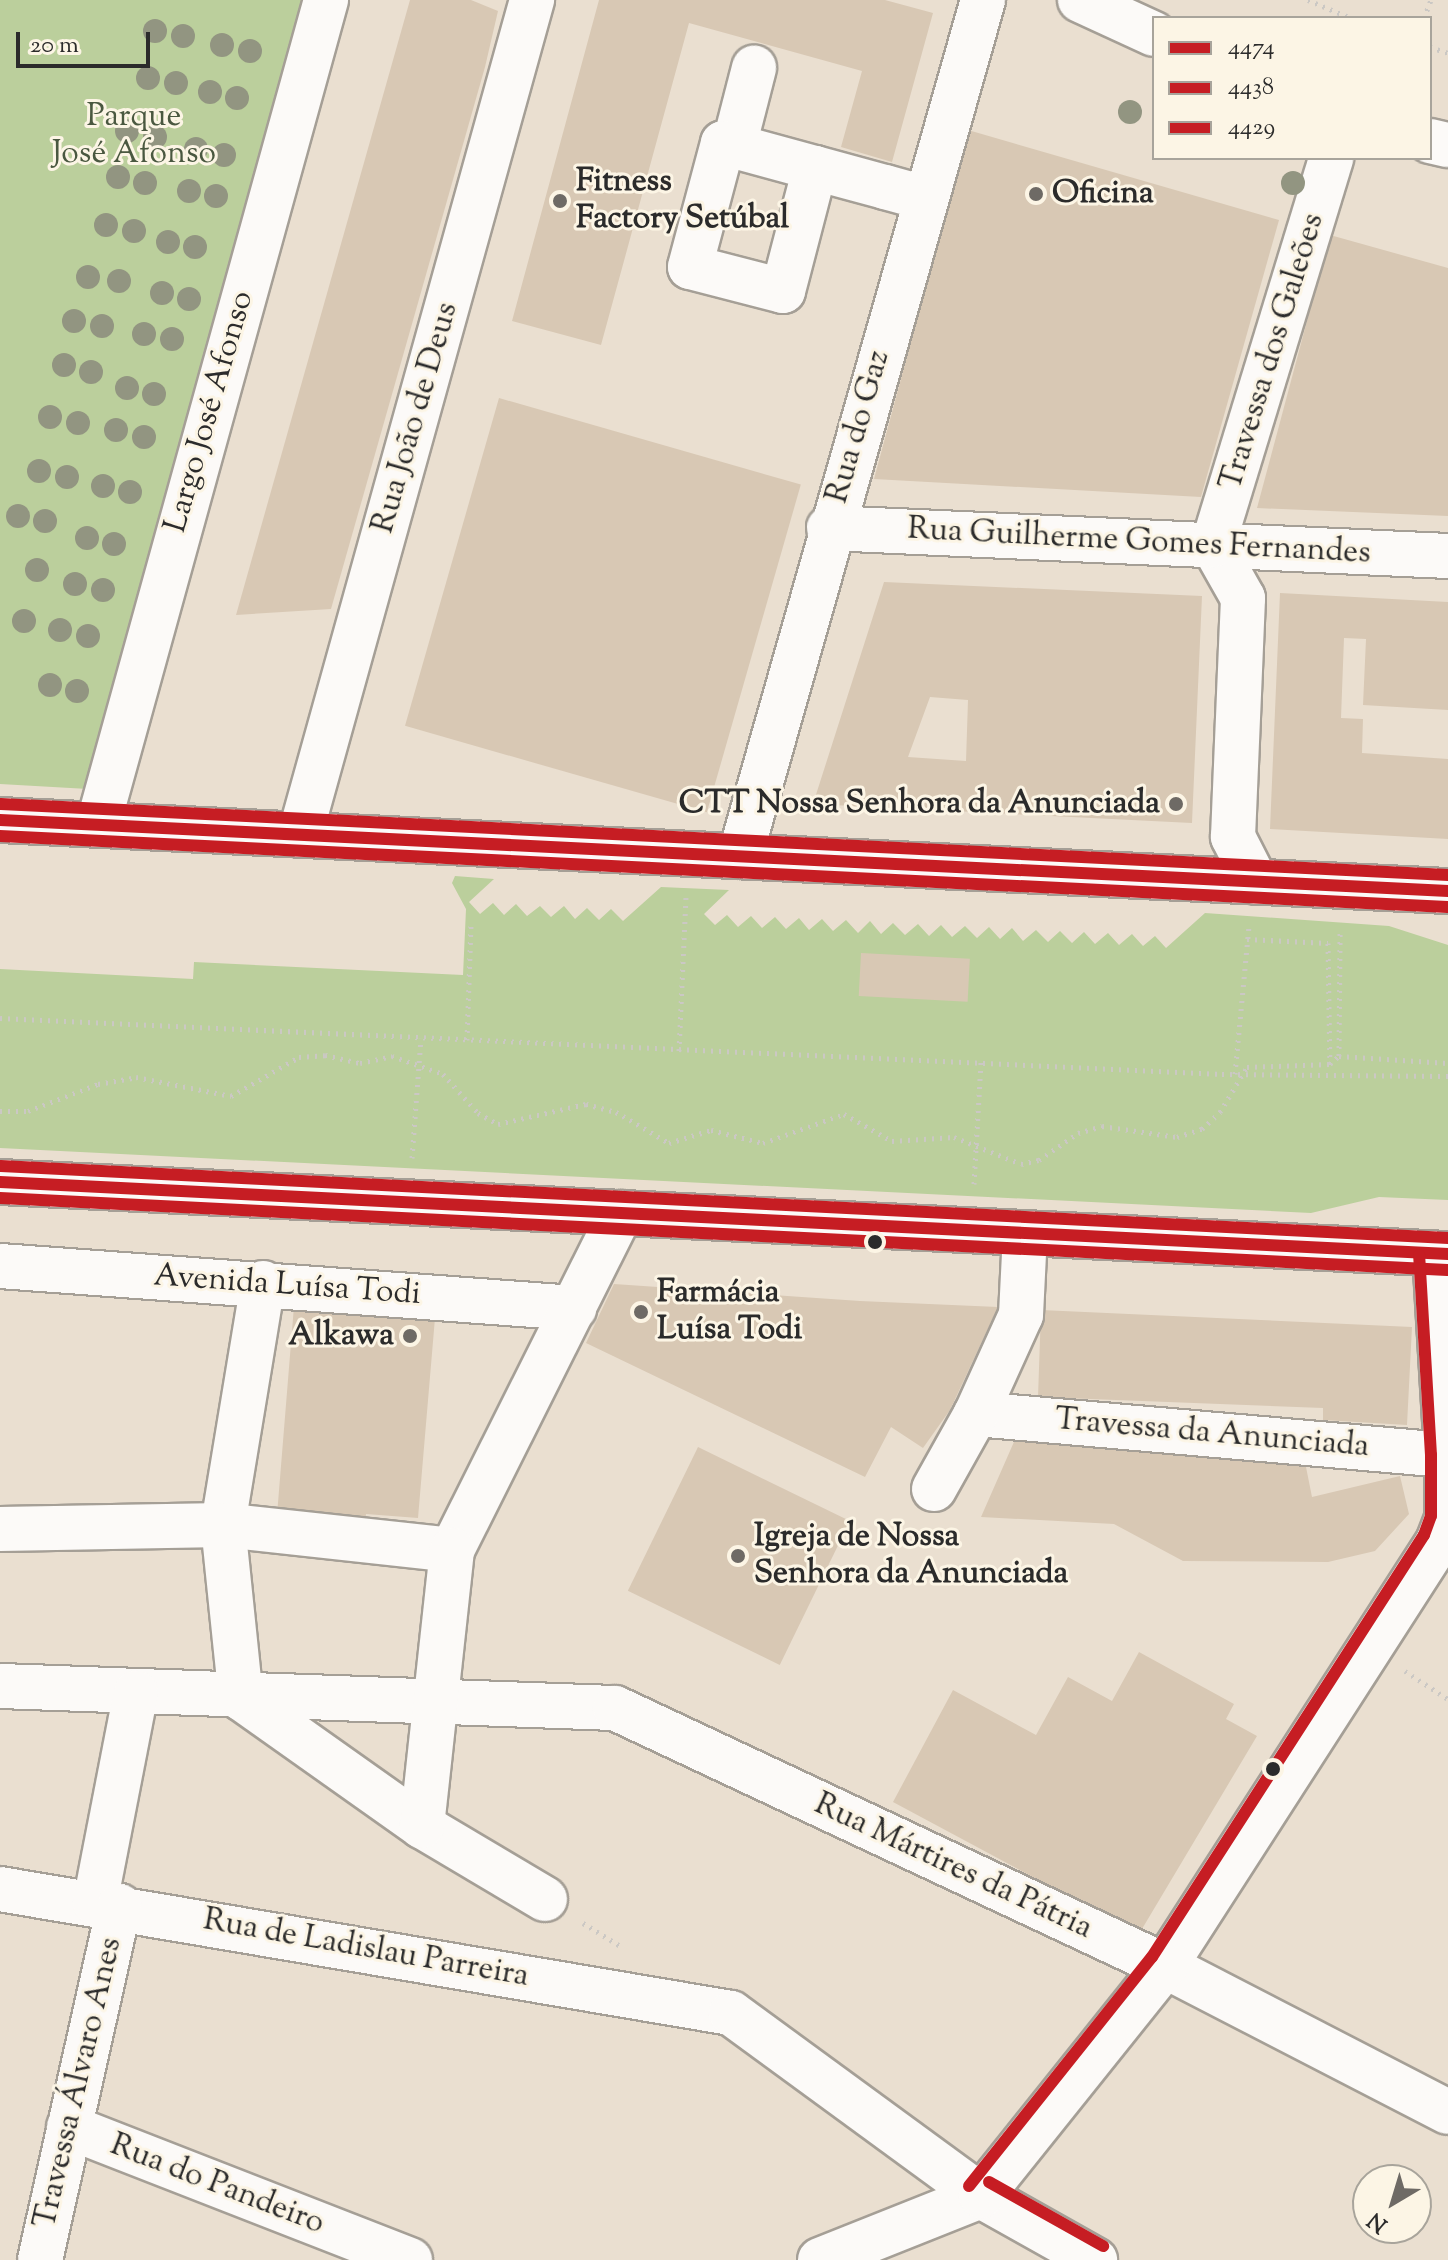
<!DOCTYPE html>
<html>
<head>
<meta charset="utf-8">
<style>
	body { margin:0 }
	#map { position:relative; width:1448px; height:2260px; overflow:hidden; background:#eadfd0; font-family:"Sorts Mill Goudy",serif }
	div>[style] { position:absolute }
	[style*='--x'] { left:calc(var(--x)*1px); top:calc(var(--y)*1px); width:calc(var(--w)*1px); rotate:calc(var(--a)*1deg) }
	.green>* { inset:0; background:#bbcf9c }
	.building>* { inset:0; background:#d8c8b4; transform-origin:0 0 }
	.path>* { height:5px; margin-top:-2.5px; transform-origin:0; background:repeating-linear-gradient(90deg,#cbc8c4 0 2px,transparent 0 8px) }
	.roads { filter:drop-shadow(2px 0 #a59f96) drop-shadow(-2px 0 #a59f96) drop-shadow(0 2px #a59f96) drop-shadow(0 -2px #a59f96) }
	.minor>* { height:44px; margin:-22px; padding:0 22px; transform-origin:22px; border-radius:22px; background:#fcfaf8 }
	.major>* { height:44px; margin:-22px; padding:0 22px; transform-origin:22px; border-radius:22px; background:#fcfaf8 }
	.bus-1>* { height:12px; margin:-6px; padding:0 6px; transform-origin:6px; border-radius:6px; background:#c61d23 }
	.bus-2>* { height:12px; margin:-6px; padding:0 6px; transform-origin:6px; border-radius:6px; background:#c61d23 }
	.bus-3>* { height:12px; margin:-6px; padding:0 6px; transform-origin:6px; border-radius:6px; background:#c61d23 }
	.trees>* { width:24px; height:24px; margin:-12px; border-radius:50%; background:#929581 }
	.dots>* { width:22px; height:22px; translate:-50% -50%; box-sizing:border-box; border:4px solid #fcf5e5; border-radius:50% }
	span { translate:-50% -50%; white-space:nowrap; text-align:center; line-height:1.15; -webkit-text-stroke:6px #fcf5e5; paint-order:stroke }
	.park-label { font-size:32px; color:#4a5840 }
	.poi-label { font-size:32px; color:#2b2b2b; font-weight:700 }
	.left { translate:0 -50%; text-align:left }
	.right { translate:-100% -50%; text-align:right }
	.street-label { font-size:32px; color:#2b2b2b }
	.legend { position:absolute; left:1152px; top:16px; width:280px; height:144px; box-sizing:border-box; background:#fcf5e5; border:2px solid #a8a49b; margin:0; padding:10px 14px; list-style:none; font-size:24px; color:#2b2b2b }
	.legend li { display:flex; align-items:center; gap:16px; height:40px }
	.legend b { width:40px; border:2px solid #a8a49b }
	.north { position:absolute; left:1352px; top:2164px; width:80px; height:80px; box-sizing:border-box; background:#fcf5e5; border:2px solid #a8a49b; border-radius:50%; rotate:218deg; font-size:22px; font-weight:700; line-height:32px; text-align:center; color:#2b2b2b }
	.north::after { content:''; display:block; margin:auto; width:28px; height:36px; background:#6e6a65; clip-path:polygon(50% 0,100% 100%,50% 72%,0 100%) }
	.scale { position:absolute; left:16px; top:32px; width:134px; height:36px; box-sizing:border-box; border:4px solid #2b2b2b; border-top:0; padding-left:10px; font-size:24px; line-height:28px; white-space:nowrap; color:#2b2b2b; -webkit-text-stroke:6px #fcf5e5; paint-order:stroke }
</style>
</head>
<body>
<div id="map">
	<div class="green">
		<div style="clip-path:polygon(0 0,313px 0,88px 789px,0 784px)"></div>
		<div style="clip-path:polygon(455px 876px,494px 879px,469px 902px,480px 914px,493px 903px,504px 915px,516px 904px,527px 916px,540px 906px,551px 917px,564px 906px,575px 919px,587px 908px,599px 920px,611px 909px,623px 921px,661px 887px,729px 890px,704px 914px,715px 925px,727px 915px,738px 927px,751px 916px,762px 928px,775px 917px,786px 929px,799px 918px,809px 930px,822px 919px,833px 931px,846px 920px,858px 933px,870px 921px,881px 934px,893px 923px,905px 935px,918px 924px,929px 936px,941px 925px,952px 937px,965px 926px,977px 938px,989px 927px,1000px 939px,1012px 928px,1023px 941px,1036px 930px,1048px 942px,1060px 931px,1072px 943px,1084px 932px,1095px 944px,1108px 933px,1119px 945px,1132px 934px,1143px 946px,1155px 936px,1166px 948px,1205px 913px,1389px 926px,1448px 945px,1448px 1200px,1379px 1197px,1311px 1213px,0 1148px,0 969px,193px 979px,194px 962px,463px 975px,466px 909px,452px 883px)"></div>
	</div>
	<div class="building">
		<div style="clip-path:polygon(410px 0,471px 0,498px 11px,485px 67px,331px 609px,236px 615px)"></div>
		<div style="clip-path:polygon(599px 0,885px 0,933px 13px,892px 162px,841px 147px,862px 71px,689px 23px,601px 345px,512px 321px)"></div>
		<div style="clip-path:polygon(968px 130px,1279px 220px,1201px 497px,874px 479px)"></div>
		<div style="clip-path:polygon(1330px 235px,1448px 268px,1448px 516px,1257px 508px)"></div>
		<div style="left:499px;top:398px;width:314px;height:341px;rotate:16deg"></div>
		<div style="clip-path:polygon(evenodd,884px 582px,1202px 596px,1192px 823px,813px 804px,884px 582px,930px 697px,968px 700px,966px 761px,908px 757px,930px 697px)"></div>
		<div style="clip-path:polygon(1280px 593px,1448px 602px,1448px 710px,1363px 705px,1366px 639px,1344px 638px,1341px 718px,1363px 719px,1362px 753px,1448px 759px,1448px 839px,1270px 829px)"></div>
		<div style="left:861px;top:953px;width:109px;height:43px;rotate:3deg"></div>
		<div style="clip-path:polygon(614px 1284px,860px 1301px,998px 1307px,950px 1410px,923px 1448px,891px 1427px,865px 1477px,586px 1343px)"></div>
		<div style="clip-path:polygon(294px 1306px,435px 1318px,418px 1518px,366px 1514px,365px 1523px,277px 1515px)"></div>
		<div style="clip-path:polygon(1041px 1310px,1412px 1327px,1407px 1425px,1323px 1420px,1323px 1408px,1038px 1397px)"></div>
		<div style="clip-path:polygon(1017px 1435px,1303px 1452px,1312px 1497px,1400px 1476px,1409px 1514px,1375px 1551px,1328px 1562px,1183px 1561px,1114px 1524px,981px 1517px)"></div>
		<div style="left:698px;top:1447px;width:169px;height:160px;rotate:26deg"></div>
		<div style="clip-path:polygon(1139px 1652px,1234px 1704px,1226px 1719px,1257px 1736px,1139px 1934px,893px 1802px,953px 1690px,1036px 1735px,1068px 1677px,1112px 1701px)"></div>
	</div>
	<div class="path">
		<div style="--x:1308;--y:0;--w:47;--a:22.7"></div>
		<div style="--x:1424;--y:18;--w:19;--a:-69"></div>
		<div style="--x:1430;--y:47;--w:19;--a:18"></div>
		<div style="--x:1247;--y:939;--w:81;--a:2.8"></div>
		<div style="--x:1328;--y:943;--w:123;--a:89.1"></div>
		<div style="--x:0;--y:1018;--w:1223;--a:2.62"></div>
		<div style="--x:1222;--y:1074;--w:226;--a:0.5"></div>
		<div style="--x:467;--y:1040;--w:115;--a:-88"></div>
		<div style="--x:679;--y:1051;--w:155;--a:-87.4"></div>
		<div style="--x:1339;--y:1056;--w:127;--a:-89.5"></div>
		<div style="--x:1235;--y:1074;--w:149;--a:-84.6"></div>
		<div style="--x:0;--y:1111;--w:28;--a:0"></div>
		<div style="--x:28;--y:1111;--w:75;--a:-21.1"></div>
		<div style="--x:98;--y:1084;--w:39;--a:-10"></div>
		<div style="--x:136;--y:1077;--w:97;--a:11.3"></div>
		<div style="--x:231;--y:1096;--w:78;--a:-29.8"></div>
		<div style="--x:299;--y:1057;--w:26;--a:-4"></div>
		<div style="--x:325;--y:1055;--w:36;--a:13"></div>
		<div style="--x:360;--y:1063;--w:33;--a:-12"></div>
		<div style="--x:392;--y:1056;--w:54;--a:19.4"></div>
		<div style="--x:443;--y:1074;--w:52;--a:48.1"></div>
		<div style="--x:478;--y:1113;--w:23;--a:29"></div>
		<div style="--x:498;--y:1124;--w:90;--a:-12.8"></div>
		<div style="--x:586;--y:1104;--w:31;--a:15"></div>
		<div style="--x:616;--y:1112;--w:61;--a:30.3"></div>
		<div style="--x:669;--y:1143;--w:44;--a:-17.2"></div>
		<div style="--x:711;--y:1130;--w:54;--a:14"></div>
		<div style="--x:763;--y:1143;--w:86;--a:-19.7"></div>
		<div style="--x:844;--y:1114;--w:55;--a:29.4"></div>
		<div style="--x:892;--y:1141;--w:62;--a:-3.7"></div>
		<div style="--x:954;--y:1137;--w:72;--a:21.9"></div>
		<div style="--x:1021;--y:1164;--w:18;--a:-13"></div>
		<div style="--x:1039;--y:1160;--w:47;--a:-34.7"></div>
		<div style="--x:1078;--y:1133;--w:25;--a:-16"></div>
		<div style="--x:1102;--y:1126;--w:76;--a:8.3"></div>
		<div style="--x:1177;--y:1137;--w:26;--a:-18"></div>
		<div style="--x:1202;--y:1129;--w:25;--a:-43"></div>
		<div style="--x:1220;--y:1112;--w:52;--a:-59"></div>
		<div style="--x:1247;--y:1067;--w:83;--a:-2.1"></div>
		<div style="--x:1330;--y:1064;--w:12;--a:-42"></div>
		<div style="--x:1339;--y:1056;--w:109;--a:3.7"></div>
		<div style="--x:412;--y:1158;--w:120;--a:-85.7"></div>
		<div style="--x:974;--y:1184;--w:122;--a:-86.7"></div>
		<div style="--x:1405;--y:1671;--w:51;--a:33.1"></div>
		<div style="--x:583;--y:1923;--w:46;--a:31.6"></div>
	</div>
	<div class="roads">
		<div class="minor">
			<div style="--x:1080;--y:0;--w:81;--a:24.7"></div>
			<div style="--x:1430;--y:141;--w:18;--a:13"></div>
			<div style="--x:734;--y:146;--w:81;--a:-75.6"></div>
			<div style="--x:815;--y:168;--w:127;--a:104.6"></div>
			<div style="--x:783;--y:291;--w:96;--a:-165.5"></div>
			<div style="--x:690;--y:267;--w:128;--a:-75.1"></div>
			<div style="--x:723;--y:143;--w:95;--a:15.2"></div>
			<div style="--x:815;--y:168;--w:73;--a:15.2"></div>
			<div style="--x:885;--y:187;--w:41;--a:15.4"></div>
			<div style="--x:829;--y:528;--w:620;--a:2.59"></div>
			<div style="--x:98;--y:825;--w:856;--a:-74.55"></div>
			<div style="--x:300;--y:835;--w:867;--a:-74.47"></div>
			<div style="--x:740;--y:856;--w:890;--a:-74.15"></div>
			<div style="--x:1256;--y:882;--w:51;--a:-117.1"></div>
			<div style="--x:1233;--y:837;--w:239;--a:-87.6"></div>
			<div style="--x:1243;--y:598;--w:61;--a:-119.5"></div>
			<div style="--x:1213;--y:545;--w:405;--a:-73"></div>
			<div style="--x:0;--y:1266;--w:576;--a:4.18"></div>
			<div style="--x:263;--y:1283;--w:245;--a:99.4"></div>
			<div style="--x:223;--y:1525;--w:174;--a:84.1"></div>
			<div style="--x:241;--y:1698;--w:222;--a:35.3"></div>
			<div style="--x:422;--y:1826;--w:143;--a:30.7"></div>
			<div style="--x:976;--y:1414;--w:473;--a:5"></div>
			<div style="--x:934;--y:1489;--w:86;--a:-60.8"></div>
			<div style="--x:976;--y:1414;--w:109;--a:-65.6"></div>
			<div style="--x:1021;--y:1315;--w:82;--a:-87.2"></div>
			<div style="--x:0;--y:1529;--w:223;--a:-1"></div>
			<div style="--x:223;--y:1525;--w:230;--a:6.2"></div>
			<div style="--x:452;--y:1550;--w:377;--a:-63.4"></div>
			<div style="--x:0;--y:1686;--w:615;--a:2.05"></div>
			<div style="--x:615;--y:1708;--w:608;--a:25.13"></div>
			<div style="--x:1165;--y:1966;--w:318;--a:27.3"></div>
			<div style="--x:422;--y:1826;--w:278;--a:-83.8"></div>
			<div style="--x:0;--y:1889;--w:741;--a:9.63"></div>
			<div style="--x:731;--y:2013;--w:310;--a:36.2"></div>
			<div style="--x:981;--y:2196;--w:131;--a:29.3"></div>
			<div style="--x:95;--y:1903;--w:214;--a:-79"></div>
			<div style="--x:69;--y:2127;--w:366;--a:21.3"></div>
			<div style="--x:40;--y:2260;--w:363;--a:-77.4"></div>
			<div style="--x:820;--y:2260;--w:173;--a:-21.7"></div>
			<div style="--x:981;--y:2196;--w:295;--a:-51.3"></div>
			<div style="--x:1165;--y:1966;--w:504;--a:-57.22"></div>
			<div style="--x:1438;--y:1542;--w:25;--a:-69"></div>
			<div style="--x:1447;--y:1519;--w:64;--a:-90"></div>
			<div style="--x:1447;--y:1455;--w:201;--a:-93.4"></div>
		</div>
		<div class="major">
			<div style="--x:0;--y:820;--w:1450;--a:2.81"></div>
			<div style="--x:0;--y:1182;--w:1450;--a:2.85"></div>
		</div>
	</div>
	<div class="bus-1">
		<div style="--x:0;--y:820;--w:1450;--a:2.81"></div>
		<div style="--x:0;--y:1182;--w:1450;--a:2.85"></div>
	</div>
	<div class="bus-2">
		<div style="--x:0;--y:836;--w:1449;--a:2.81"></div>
		<div style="--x:0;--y:1198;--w:1449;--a:2.85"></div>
	</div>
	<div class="bus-3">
		<div style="--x:1;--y:804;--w:1449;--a:2.81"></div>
		<div style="--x:1;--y:1166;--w:1449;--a:2.85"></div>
		<div style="--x:989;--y:2182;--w:131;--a:29.3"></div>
		<div style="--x:969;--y:2186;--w:293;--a:-51.4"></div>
		<div style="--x:1152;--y:1957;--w:502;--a:-57.2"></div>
		<div style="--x:1424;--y:1535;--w:20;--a:-70"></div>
		<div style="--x:1431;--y:1516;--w:61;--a:-90"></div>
		<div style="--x:1431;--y:1455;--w:200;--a:-93.4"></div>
	</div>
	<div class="trees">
		<div style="left:155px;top:31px"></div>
		<div style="left:183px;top:36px"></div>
		<div style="left:222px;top:45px"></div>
		<div style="left:250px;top:51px"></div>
		<div style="left:148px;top:78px"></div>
		<div style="left:176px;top:83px"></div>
		<div style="left:210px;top:92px"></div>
		<div style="left:237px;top:98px"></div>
		<div style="left:1130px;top:112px"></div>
		<div style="left:127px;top:131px"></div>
		<div style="left:155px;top:137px"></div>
		<div style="left:196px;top:149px"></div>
		<div style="left:224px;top:155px"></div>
		<div style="left:118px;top:177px"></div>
		<div style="left:145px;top:183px"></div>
		<div style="left:1293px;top:183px"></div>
		<div style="left:189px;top:191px"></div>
		<div style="left:216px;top:196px"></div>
		<div style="left:106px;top:225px"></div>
		<div style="left:134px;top:231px"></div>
		<div style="left:168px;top:242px"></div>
		<div style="left:195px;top:247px"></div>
		<div style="left:88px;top:277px"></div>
		<div style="left:119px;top:281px"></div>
		<div style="left:162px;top:293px"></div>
		<div style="left:189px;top:299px"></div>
		<div style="left:74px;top:321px"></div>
		<div style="left:102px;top:326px"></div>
		<div style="left:144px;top:334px"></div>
		<div style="left:172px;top:339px"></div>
		<div style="left:64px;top:365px"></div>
		<div style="left:91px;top:372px"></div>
		<div style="left:127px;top:388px"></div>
		<div style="left:154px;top:394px"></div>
		<div style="left:50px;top:417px"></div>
		<div style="left:78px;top:423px"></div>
		<div style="left:116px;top:430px"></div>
		<div style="left:144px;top:437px"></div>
		<div style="left:39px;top:471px"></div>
		<div style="left:67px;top:477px"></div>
		<div style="left:103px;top:486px"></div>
		<div style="left:130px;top:492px"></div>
		<div style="left:18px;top:516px"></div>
		<div style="left:45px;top:521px"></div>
		<div style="left:87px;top:538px"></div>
		<div style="left:114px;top:544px"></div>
		<div style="left:37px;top:570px"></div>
		<div style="left:75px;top:584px"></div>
		<div style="left:103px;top:590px"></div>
		<div style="left:24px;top:621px"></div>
		<div style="left:60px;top:630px"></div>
		<div style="left:88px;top:636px"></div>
		<div style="left:50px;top:685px"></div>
		<div style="left:77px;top:691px"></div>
	</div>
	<div class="dots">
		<div style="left:1036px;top:194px;background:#6e6a65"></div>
		<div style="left:560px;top:201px;background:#6e6a65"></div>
		<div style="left:1176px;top:804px;background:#6e6a65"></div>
		<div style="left:875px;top:1242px;background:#2b2b2b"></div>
		<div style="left:641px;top:1312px;background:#6e6a65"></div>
		<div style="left:410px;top:1336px;background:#6e6a65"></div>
		<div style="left:738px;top:1556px;background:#6e6a65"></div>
		<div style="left:1273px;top:1769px;background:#2b2b2b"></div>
	</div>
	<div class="park-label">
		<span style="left:134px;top:136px">Parque<br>José Afonso</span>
	</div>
	<div class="poi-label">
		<span class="left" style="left:576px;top:201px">Fitness<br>Factory Setúbal</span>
		<span class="left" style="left:1052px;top:194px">Oficina</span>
		<span class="right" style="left:1160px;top:804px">CTT Nossa Senhora da Anunciada</span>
		<span class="left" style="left:657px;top:1312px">Farmácia<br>Luísa Todi</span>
		<span class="right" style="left:394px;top:1336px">Alkawa</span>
		<span class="left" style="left:754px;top:1556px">Igreja de Nossa<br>Senhora da Anunciada</span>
	</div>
	<div class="street-label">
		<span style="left:1273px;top:352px;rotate:-73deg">Travessa dos Galeões</span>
		<span style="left:210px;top:412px;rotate:-74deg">Largo José Afonso</span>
		<span style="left:416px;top:418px;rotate:-74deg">Rua João de Deus</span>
		<span style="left:859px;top:427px;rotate:-74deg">Rua do Gaz</span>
		<span style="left:1139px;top:542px;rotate:3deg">Rua Guilherme Gomes Fernandes</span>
		<span style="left:287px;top:1286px;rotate:4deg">Avenida Luísa Todi</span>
		<span style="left:1212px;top:1434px;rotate:5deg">Travessa da Anunciada</span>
		<span style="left:953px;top:1867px;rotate:25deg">Rua Mártires da Pátria</span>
		<span style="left:366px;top:1949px;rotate:10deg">Rua de Ladislau Parreira</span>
		<span style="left:79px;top:2083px;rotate:-77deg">Travessa Álvaro Anes</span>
		<span style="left:217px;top:2185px;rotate:21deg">Rua do Pandeiro</span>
	</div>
	<ul class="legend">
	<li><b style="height:10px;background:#c61d23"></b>4474</li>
	<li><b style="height:10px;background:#c61d23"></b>4438</li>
	<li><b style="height:10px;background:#c61d23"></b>4429</li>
	</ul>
	<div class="north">N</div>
	<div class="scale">20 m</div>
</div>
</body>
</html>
